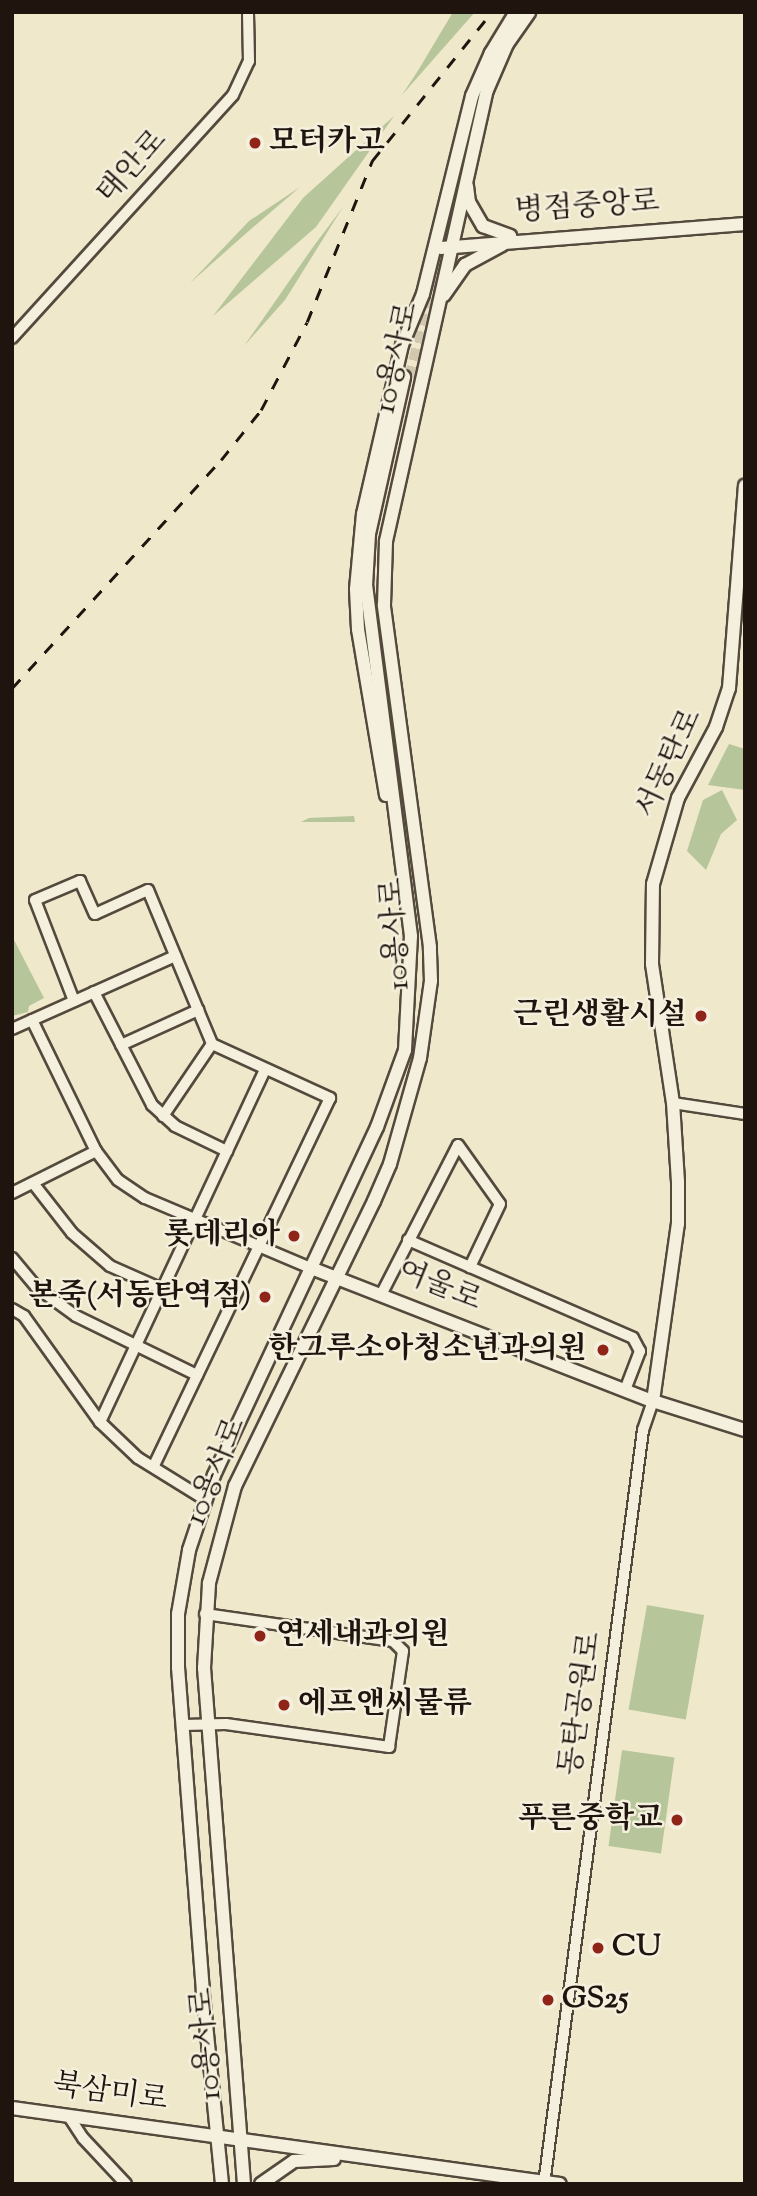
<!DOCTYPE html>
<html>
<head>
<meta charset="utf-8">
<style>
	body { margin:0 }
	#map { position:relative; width:757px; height:2196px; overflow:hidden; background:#f0e8cb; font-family:"Sorts Mill Goudy","Noto Serif KR",serif }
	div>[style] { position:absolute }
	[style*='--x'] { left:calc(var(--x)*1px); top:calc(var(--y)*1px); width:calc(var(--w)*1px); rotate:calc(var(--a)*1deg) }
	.green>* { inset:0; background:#b6c69a; transform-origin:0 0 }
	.tertiary-tunnel>* { height:12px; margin-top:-6px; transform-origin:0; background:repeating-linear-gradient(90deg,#d1c8af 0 12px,transparent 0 18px) }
	.roads { filter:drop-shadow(2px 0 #54493d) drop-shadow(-2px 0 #54493d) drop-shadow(0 2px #54493d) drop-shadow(0 -2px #54493d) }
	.minor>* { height:10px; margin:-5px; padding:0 5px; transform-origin:5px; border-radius:5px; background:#f5f0dd }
	.tertiary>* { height:12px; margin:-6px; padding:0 6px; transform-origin:6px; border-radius:6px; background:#f5f0dd }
	.rail>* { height:2.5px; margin-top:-1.25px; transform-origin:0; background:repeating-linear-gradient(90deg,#20140e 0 12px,transparent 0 24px) }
	.dots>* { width:19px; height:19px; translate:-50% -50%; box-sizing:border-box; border:4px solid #f5f0dd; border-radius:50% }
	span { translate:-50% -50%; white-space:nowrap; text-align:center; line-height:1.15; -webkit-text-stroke:5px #f5f0dd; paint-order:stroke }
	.poi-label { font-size:30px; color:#20140e; font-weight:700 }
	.left { translate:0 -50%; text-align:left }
	.right { translate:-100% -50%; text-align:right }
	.street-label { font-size:30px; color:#20140e }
	.frame { position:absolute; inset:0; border:14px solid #20140e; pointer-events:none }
</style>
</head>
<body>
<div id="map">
	<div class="green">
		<div style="clip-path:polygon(453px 12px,475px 12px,402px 95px,419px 69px)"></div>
		<div style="clip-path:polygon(394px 116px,316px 227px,213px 316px,303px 198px)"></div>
		<div style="clip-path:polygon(300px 187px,251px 229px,190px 283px,249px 221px)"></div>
		<div style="clip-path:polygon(343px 207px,285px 300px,244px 346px,313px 247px)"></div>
		<div style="clip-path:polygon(729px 744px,745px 749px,745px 790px,708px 785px)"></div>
		<div style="clip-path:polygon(722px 790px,737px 820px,721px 834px,706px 870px,687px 851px,703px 800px)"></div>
		<div style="clip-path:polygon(354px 816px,355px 822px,301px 822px,309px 818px)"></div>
		<div style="clip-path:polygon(12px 936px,44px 998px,29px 1006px,28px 1012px,12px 1016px)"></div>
		<div style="left:647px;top:1605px;width:58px;height:106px;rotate:10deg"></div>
		<div style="left:622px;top:1750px;width:53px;height:97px;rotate:8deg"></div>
	</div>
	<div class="tertiary-tunnel">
		<div style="--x:410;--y:378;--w:269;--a:-76"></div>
	</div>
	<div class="roads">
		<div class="minor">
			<div style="--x:12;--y:338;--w:328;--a:-47.7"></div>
			<div style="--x:233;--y:95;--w:38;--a:-65"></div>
			<div style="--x:249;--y:61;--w:49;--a:-91.2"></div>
			<div style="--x:94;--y:992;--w:127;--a:62.8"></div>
			<div style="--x:152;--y:1105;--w:31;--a:42"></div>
			<div style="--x:175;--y:1126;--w:58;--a:25.7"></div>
			<div style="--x:74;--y:1001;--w:108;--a:-111.1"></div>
			<div style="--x:35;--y:900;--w:49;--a:-22.9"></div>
			<div style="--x:80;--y:881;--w:36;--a:66"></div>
			<div style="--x:95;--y:914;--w:58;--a:-24.4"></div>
			<div style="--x:148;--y:890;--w:167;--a:67.4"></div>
			<div style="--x:212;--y:1044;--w:130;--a:24.6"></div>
			<div style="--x:330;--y:1098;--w:409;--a:115.6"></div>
			<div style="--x:32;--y:1020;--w:146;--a:64"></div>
			<div style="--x:96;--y:1151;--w:36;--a:53"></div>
			<div style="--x:118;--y:1180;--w:32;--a:34"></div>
			<div style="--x:145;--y:1198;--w:180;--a:22.9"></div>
			<div style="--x:12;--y:1029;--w:179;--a:-24.1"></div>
			<div style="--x:121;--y:1045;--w:85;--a:-24.4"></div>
			<div style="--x:673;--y:1103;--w:73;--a:8.7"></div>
			<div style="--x:163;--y:1116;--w:87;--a:-55.8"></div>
			<div style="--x:33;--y:1183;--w:63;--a:52"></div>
			<div style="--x:72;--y:1233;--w:50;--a:41"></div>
			<div style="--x:110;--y:1266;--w:57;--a:23.9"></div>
			<div style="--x:12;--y:1193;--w:94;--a:-26.6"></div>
			<div style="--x:408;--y:1240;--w:245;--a:23.5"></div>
			<div style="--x:633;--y:1338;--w:15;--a:62"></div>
			<div style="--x:640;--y:1351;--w:42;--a:111"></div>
			<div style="--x:12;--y:1258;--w:38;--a:50"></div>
			<div style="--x:36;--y:1287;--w:49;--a:35.9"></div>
			<div style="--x:76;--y:1316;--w:135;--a:26"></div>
			<div style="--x:382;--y:1293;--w:166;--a:-62.8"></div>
			<div style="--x:458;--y:1145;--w:72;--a:54.6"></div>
			<div style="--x:500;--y:1204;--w:70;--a:115.5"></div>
			<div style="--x:12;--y:1309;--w:14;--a:30"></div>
			<div style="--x:24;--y:1316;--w:130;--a:54.4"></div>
			<div style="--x:100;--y:1422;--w:52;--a:43.5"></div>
			<div style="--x:138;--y:1458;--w:78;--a:31.8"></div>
			<div style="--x:100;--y:1422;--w:389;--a:-64.9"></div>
			<div style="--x:183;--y:1725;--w:43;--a:-1.3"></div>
			<div style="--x:226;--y:1724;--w:165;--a:8"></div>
			<div style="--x:389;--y:1747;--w:97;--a:-81.7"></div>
			<div style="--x:403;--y:1651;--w:14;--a:-135"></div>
			<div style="--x:393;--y:1641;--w:190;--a:-171.8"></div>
			<div style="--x:68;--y:2115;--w:27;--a:57"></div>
			<div style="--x:83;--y:2138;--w:63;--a:46.9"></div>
			<div style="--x:544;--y:2184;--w:760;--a:-82.52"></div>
			<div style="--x:643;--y:1430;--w:31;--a:-71"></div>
		</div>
		<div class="tertiary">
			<div style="--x:467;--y:186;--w:16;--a:83"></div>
			<div style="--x:469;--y:202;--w:28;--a:60"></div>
			<div style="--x:483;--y:226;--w:29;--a:20"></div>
			<div style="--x:441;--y:248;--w:305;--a:-4.5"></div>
			<div style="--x:444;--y:295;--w:37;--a:-55"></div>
			<div style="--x:465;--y:265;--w:42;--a:-28.4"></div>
			<div style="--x:386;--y:795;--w:168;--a:-99.6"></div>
			<div style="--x:358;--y:629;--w:40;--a:-92.9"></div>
			<div style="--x:356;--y:589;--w:75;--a:-84.7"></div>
			<div style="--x:363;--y:514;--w:173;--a:-77"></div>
			<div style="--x:402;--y:345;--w:55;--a:-67.6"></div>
			<div style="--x:423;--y:294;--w:204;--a:-76.1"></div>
			<div style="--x:472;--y:96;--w:47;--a:-66.2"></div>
			<div style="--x:491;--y:53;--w:48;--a:-58.6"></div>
			<div style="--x:311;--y:1268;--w:367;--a:21.3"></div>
			<div style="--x:653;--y:1401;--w:96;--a:17.5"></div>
			<div style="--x:653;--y:1401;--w:179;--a:-82"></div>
			<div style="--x:678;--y:1224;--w:42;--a:-90"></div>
			<div style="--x:678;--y:1182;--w:79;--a:-93.6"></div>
			<div style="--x:673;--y:1103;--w:141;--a:-98.6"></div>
			<div style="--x:652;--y:964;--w:80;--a:-89.3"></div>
			<div style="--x:653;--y:884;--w:90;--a:-73.8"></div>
			<div style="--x:678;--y:798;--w:81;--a:-61.8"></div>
			<div style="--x:716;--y:727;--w:41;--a:-71.6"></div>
			<div style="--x:729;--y:688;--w:203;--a:-85.5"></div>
			<div style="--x:12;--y:2108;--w:553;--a:7.9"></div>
			<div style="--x:222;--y:2184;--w:193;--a:-95.7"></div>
			<div style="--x:203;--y:1992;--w:325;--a:-94.4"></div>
			<div style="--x:178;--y:1668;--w:54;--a:-90"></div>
			<div style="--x:178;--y:1614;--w:65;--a:-80.2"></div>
			<div style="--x:189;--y:1550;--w:79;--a:-71.6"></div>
			<div style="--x:214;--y:1475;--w:384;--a:-64.9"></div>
			<div style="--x:377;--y:1127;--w:82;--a:-70"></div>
			<div style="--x:405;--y:1050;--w:114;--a:-87"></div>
			<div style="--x:411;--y:936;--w:353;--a:-97.3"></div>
			<div style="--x:366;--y:586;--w:52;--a:-86.7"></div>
			<div style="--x:369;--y:534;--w:161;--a:-77.4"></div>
			<div style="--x:244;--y:2184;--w:518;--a:-94.43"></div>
			<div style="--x:204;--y:1668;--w:85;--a:-86.6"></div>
			<div style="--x:209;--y:1583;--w:100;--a:-75"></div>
			<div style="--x:235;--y:1486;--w:317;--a:-64"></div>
			<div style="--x:374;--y:1201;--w:40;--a:-66.6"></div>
			<div style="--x:390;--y:1164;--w:110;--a:-74.2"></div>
			<div style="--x:420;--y:1058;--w:78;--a:-81.9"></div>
			<div style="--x:431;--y:981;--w:34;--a:-92"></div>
			<div style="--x:430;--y:947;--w:345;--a:-97.7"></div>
			<div style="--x:384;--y:605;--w:64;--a:-88.2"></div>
			<div style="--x:386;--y:541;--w:462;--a:-77.4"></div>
			<div style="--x:487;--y:90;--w:50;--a:-66.5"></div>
			<div style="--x:507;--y:44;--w:39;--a:-55"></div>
			<div style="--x:261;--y:2184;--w:40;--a:-34.9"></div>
			<div style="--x:294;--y:2161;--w:40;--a:-2.9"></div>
		</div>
	</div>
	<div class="rail">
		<div style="--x:12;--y:688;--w:309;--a:-47.5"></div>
		<div style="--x:221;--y:460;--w:64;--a:-51.3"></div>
		<div style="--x:261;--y:410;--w:99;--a:-62.4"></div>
		<div style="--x:307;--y:322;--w:174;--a:-68"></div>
		<div style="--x:372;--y:161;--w:191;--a:-51.2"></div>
	</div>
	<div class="dots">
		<div style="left:255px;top:143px;background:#8f2418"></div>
		<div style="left:701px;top:1016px;background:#8f2418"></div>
		<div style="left:294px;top:1236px;background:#8f2418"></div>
		<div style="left:265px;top:1297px;background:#8f2418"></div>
		<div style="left:603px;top:1350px;background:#8f2418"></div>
		<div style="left:260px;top:1636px;background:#8f2418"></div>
		<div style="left:284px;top:1705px;background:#8f2418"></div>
		<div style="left:677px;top:1820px;background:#8f2418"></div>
		<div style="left:598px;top:1948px;background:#8f2418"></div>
		<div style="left:548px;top:2000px;background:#8f2418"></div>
	</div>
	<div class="poi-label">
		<span class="left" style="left:269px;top:143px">모터카고</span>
		<span class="right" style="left:687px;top:1016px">근린생활시설</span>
		<span class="right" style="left:280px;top:1236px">롯데리아</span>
		<span class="right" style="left:251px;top:1297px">본죽(서동탄역점)</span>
		<span class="right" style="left:587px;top:1350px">한그루소아청소년과의원</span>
		<span class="left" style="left:276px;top:1636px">연세내과의원</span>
		<span class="left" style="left:298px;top:1705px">에프앤씨물류</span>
		<span class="right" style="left:663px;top:1820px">푸른중학교</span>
		<span class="left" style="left:612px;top:1948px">CU</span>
		<span class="left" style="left:562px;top:2000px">GS25</span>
	</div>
	<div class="street-label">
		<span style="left:133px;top:168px;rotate:-48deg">태안로</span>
		<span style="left:587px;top:208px;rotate:-4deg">병점중앙로</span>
		<span style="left:398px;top:358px;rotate:-78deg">10용사로</span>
		<span style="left:670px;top:764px;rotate:-65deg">서동탄로</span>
		<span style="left:397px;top:934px;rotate:-94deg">10용사로</span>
		<span style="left:439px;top:1287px;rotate:22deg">여울로</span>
		<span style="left:217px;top:1472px;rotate:-68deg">10용사로</span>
		<span style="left:582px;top:1704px;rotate:-82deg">동탄공원로</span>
		<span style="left:208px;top:2044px;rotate:-95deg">10용사로</span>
		<span style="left:110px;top:2094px;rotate:8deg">북삼미로</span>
	</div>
	<div class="frame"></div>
</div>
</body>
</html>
